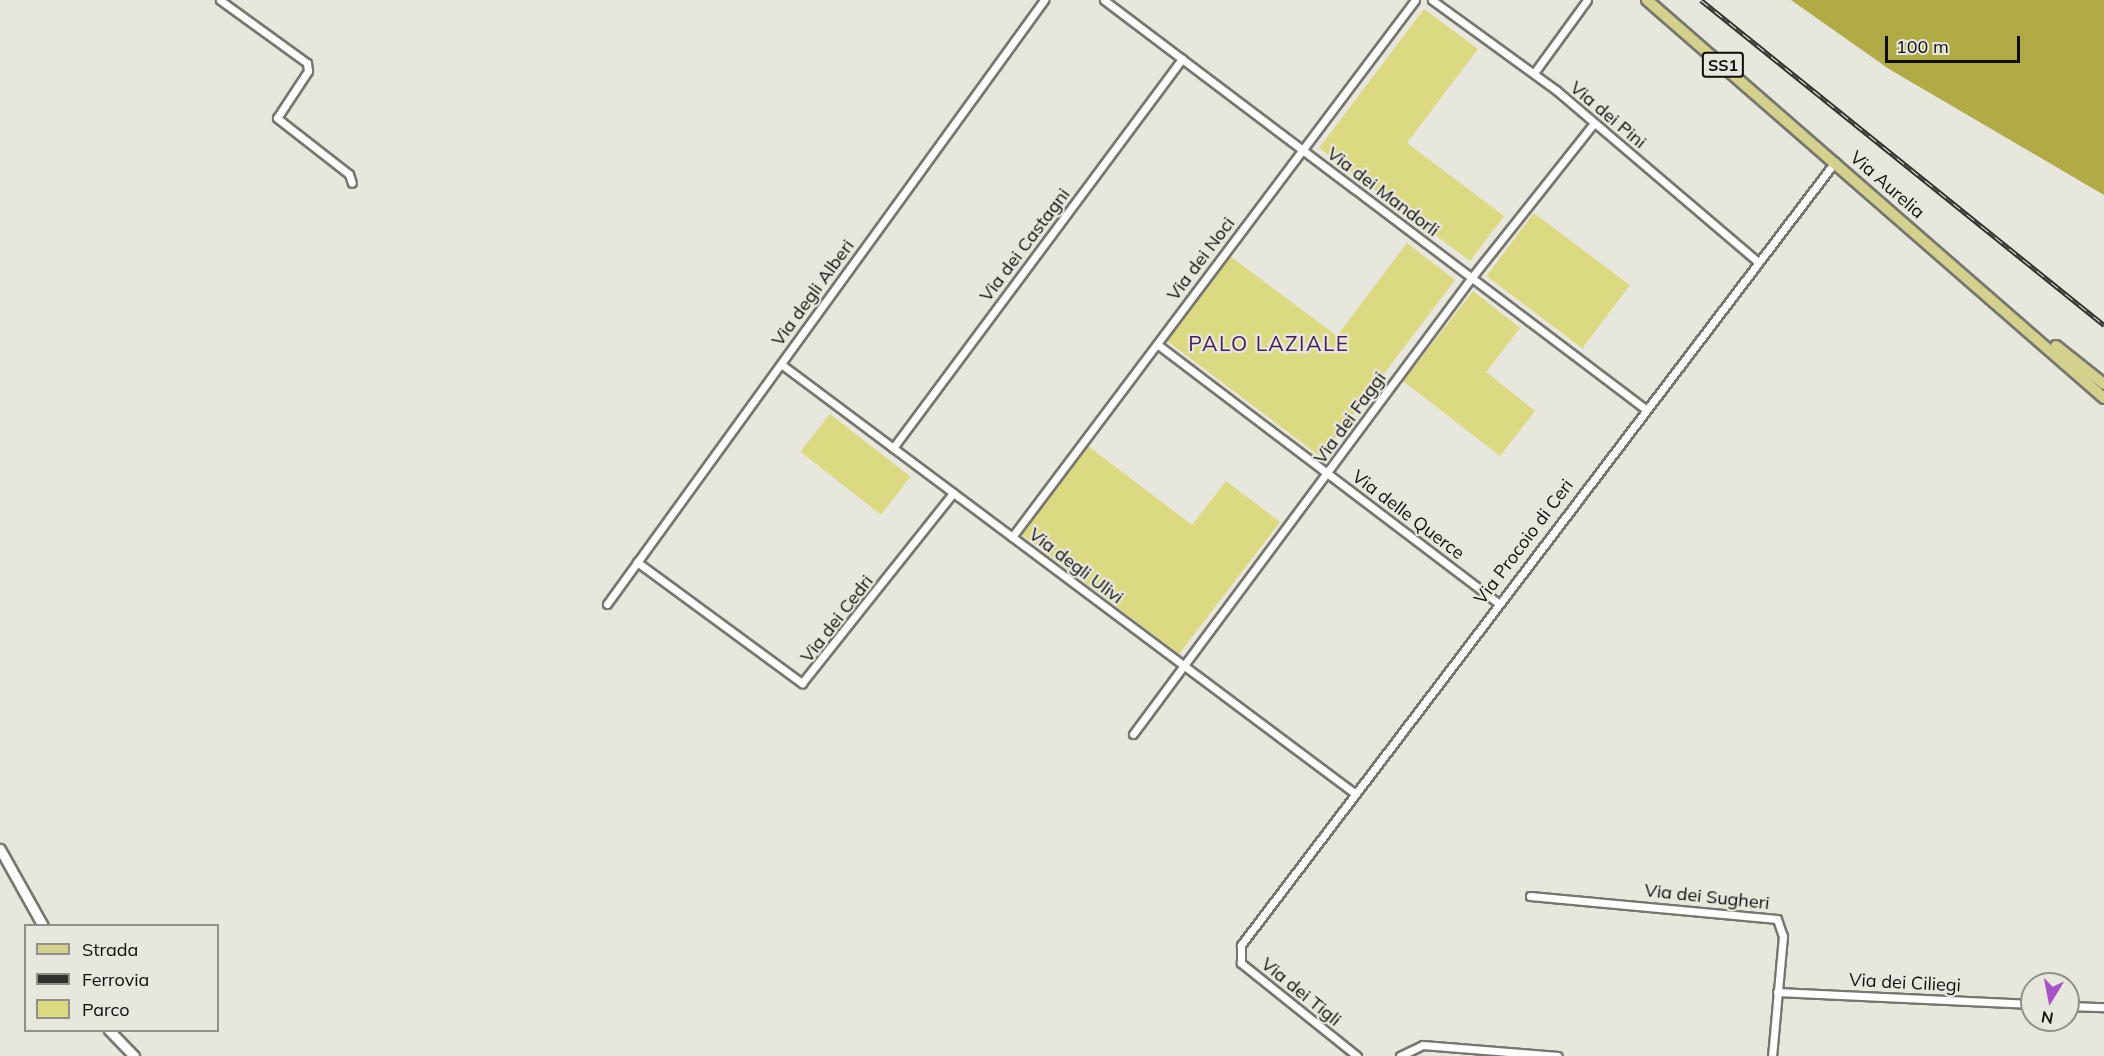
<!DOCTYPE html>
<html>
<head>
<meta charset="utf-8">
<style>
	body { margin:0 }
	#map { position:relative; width:2104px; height:1056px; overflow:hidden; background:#e7e7de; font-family:Mulish,sans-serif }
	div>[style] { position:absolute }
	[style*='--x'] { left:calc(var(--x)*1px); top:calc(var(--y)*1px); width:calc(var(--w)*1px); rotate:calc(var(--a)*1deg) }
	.green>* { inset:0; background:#dcd983; transform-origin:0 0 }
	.forest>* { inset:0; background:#b0ab46 }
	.roads { filter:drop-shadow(2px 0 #77776f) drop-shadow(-2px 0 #77776f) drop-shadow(0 2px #77776f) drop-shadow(0 -2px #77776f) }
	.minor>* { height:7px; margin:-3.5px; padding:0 3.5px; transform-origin:3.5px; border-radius:3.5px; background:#fff }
	.tertiary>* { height:9px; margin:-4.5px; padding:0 4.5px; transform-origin:4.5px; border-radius:4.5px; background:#fff }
	.primary>* { height:10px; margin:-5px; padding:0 5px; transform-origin:5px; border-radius:5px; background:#d4d08e }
	.rail>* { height:5px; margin-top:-2.5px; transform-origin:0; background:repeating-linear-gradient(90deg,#e7e7de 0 9px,#31302d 0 18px); box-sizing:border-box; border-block:2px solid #31302d }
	span { translate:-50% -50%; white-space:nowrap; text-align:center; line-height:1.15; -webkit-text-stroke:4.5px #e7e7de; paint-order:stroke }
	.shield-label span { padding:2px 4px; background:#e7e7de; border:2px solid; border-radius:4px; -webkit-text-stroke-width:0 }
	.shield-label { font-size:16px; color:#0f0e0c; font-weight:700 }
	.street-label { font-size:18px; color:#0f0e0c }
	.quarter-label { font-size:21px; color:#451e53; letter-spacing:1.5px }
	.legend { position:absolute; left:24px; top:924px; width:195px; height:108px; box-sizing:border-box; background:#e7e7de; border:2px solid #91908a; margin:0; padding:8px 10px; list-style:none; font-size:18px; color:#0f0e0c }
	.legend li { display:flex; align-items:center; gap:12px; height:30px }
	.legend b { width:30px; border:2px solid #91908a }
	.north { position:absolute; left:2020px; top:972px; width:60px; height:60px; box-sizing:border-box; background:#e7e7de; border:2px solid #91908a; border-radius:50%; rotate:190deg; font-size:16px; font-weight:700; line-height:24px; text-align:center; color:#0f0e0c }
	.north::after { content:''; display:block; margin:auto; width:21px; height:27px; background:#a654c3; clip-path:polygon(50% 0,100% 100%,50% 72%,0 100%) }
	.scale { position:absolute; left:1885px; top:36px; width:135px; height:27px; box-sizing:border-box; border:3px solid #0f0e0c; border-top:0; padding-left:8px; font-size:18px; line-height:21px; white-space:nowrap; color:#0f0e0c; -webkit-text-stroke:4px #e7e7de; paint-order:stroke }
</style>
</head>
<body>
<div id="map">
	<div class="green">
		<div style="clip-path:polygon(1424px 9px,1478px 49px,1407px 143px,1504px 216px,1470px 261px,1319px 148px)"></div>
		<div style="left:1534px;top:213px;width:120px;height:79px;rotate:37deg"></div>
		<div style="clip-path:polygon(1407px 243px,1455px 280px,1321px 457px,1166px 340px,1230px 256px,1337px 336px)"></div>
		<div style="clip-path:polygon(1473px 291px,1520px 328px,1486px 372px,1535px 411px,1500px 456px,1403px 381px)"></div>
		<div style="left:830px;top:414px;width:102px;height:48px;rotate:38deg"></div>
		<div style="clip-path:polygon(1088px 446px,1192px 525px,1226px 481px,1280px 522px,1179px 654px,1021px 534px)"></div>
	</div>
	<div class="forest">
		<div style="clip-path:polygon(1791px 0,2104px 0,2104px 195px,1889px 69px)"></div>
	</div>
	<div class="roads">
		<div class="minor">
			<div style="--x:220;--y:0;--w:107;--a:35.9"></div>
			<div style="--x:307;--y:63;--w:8;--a:83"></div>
			<div style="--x:308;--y:71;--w:56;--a:123.4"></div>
			<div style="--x:277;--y:118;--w:91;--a:37.9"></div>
			<div style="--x:349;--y:174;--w:9;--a:72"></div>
			<div style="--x:1104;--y:0;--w:677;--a:37.07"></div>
			<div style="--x:1432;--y:0;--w:153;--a:36"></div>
			<div style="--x:1556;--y:90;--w:264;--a:40.4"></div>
			<div style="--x:1534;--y:73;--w:90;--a:-54"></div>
			<div style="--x:1157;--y:344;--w:427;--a:37.2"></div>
			<div style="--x:781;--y:364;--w:714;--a:36.81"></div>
			<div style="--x:893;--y:448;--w:485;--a:-53.4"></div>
			<div style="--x:1012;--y:537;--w:671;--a:-53.11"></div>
			<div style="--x:637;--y:562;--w:205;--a:36.3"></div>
			<div style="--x:802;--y:683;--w:243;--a:-51.5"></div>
			<div style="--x:607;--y:604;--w:746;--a:-54.11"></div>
			<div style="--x:1133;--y:734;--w:569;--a:-53.43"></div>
			<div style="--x:1472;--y:277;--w:196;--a:-51.6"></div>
			<div style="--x:1530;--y:896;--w:248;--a:5.3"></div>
			<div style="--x:1777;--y:919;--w:18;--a:71"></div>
			<div style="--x:1783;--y:936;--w:121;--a:95.2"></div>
			<div style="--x:1777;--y:992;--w:255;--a:2.7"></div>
			<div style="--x:2068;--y:1006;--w:36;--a:2"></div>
			<div style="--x:1357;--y:1056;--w:149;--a:-141.3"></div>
			<div style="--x:1241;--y:963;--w:18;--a:-90"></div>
			<div style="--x:1241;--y:945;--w:983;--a:-52.82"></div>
			<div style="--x:1400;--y:1056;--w:25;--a:-26"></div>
			<div style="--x:1423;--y:1045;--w:135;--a:4.7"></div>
		</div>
		<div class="tertiary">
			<div style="--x:0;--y:849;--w:88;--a:60.8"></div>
			<div style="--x:109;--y:1030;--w:36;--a:46"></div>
		</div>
		<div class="primary">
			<div style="--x:1647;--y:0;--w:606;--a:41.05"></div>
			<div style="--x:2056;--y:346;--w:61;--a:38.4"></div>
		</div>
	</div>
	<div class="rail">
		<div style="--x:1701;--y:0;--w:518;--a:38.88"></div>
	</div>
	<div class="shield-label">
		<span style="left:1723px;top:65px">SS1</span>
	</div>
	<div class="street-label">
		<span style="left:1608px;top:115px;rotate:40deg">Via dei Pini</span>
		<span style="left:1887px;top:185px;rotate:41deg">Via Aurelia</span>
		<span style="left:1383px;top:192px;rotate:37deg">Via dei Mandorli</span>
		<span style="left:1025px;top:245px;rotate:-53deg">Via dei Castagni</span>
		<span style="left:1201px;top:259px;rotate:-53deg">Via dei Noci</span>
		<span style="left:813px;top:293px;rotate:-54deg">Via degli Alberi</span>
		<span style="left:1350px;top:418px;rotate:-54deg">Via dei Faggi</span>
		<span style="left:1408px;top:515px;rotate:37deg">Via delle Querce</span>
		<span style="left:1524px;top:542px;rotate:-53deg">Via Procoio di Ceri</span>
		<span style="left:1076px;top:566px;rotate:37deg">Via degli Ulivi</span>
		<span style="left:837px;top:619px;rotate:-52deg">Via dei Cedri</span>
		<span style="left:1707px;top:897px;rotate:6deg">Via dei Sugheri</span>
		<span style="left:1905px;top:983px;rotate:3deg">Via dei Ciliegi</span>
		<span style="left:1301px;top:992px;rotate:39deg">Via dei Tigli</span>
	</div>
	<div class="quarter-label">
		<span style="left:1269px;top:343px">PALO LAZIALE</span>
	</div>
	<ul class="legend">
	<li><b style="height:8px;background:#d4d08e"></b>Strada</li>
	<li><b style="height:8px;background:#31302d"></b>Ferrovia</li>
	<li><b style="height:16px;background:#dcd983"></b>Parco</li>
	</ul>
	<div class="north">N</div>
	<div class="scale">100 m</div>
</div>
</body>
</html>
